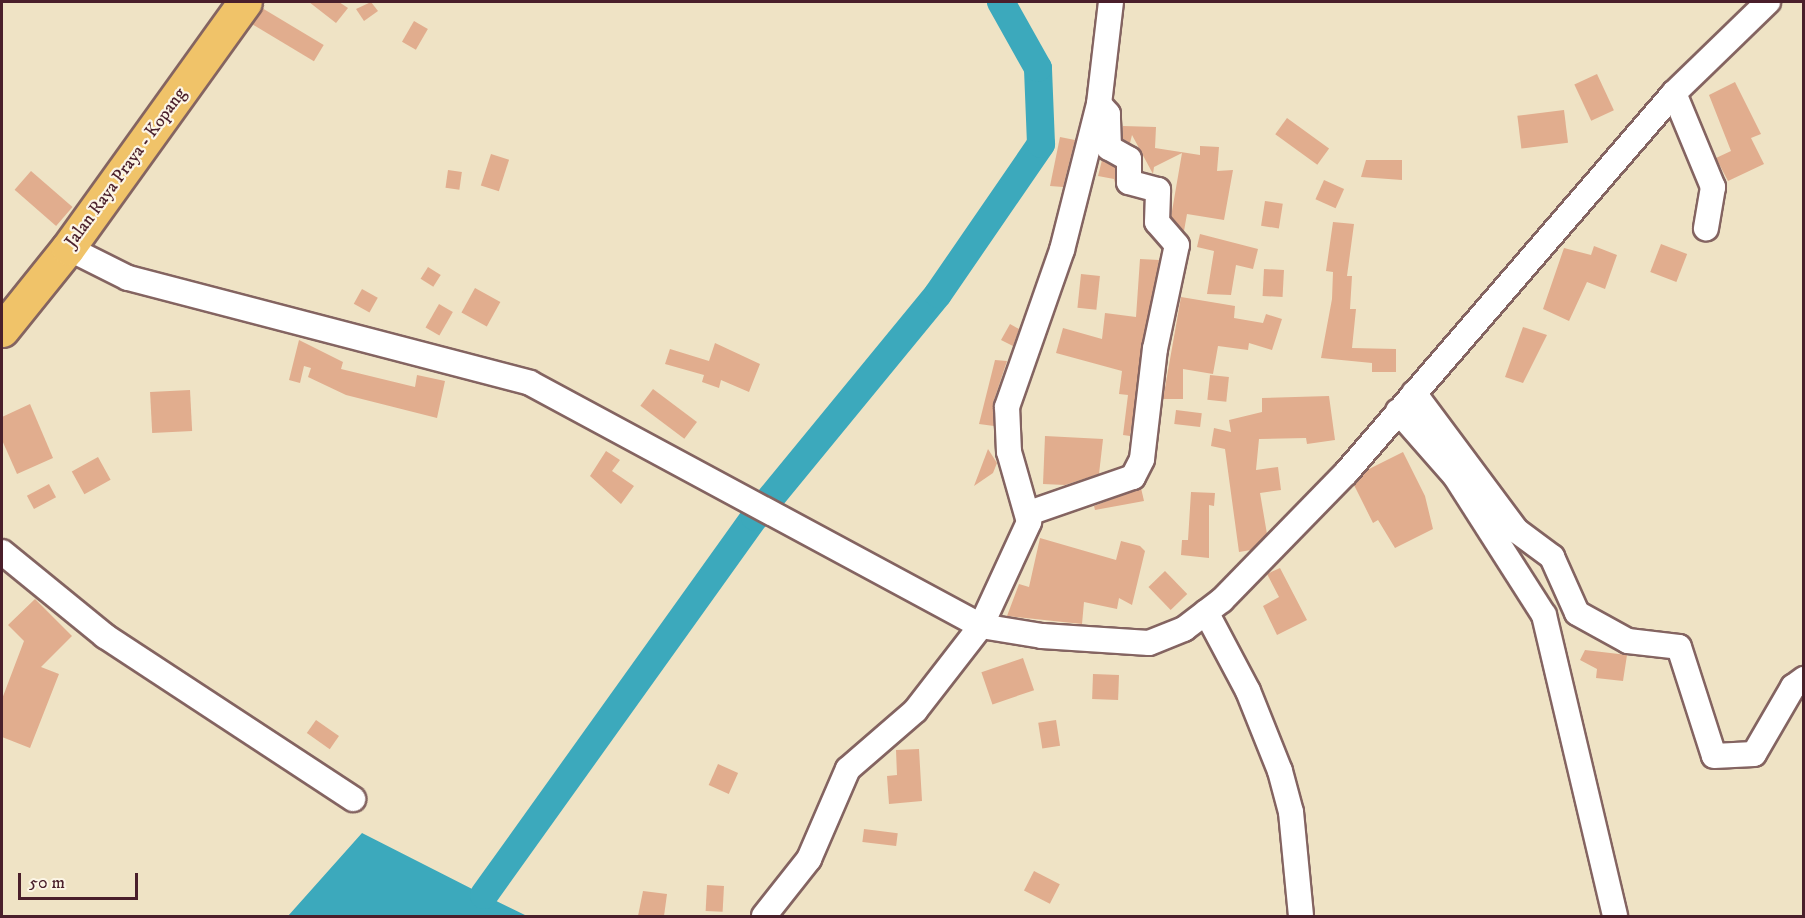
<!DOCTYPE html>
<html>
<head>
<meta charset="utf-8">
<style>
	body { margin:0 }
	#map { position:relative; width:1805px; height:918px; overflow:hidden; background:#efe3c5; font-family:"IM FELL DW Pica",serif }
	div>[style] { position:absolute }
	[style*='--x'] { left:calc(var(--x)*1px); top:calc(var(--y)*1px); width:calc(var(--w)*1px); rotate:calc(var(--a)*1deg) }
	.water>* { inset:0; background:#3ca9bc }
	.river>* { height:28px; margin:-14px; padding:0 14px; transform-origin:14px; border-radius:14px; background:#3ca9bc }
	.building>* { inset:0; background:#e1ad8e; transform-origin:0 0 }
	.roads { filter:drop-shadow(2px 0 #846461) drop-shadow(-2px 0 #846461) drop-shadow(0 2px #846461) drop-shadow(0 -2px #846461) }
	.minor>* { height:24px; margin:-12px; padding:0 12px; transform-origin:12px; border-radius:12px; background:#fff }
	.highway>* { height:33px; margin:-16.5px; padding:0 16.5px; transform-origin:16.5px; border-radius:16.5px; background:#f0c369 }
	span { translate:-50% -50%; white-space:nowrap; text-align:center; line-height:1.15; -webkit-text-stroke:4.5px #fcf5e5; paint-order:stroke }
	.street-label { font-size:18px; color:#4a1f2b }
	.frame { position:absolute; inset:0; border:3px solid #4a1f2b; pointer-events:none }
	.scale { position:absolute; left:18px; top:873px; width:120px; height:27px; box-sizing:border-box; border:3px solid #4a1f2b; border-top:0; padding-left:8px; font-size:18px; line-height:21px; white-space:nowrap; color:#4a1f2b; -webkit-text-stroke:4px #fcf5e5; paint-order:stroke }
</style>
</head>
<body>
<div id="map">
	<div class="water">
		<div style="clip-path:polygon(362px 833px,484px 895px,527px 916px,288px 916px)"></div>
	</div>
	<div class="river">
		<div style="--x:484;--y:895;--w:465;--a:-54.4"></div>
		<div style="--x:755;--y:517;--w:288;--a:-50.6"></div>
		<div style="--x:938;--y:294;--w:182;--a:-55.5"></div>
		<div style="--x:1041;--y:144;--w:76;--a:-92.3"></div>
		<div style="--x:1038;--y:68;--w:76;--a:-119.3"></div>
	</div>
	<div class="building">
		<div style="clip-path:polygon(309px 2px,339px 2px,348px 8px,336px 23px)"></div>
		<div style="clip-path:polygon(371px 2px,378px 11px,364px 21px,356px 9px)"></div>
		<div style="left:262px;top:8px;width:72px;height:19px;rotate:31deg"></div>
		<div style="left:414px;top:21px;width:16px;height:24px;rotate:30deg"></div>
		<div style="left:1597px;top:74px;width:40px;height:25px;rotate:65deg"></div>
		<div style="clip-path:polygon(1735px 82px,1761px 134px,1751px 138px,1764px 164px,1728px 181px,1716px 158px,1731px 151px,1709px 95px)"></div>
		<div style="left:1564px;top:110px;width:33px;height:47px;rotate:83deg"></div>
		<div style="left:1287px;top:118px;width:52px;height:20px;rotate:36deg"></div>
		<div style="clip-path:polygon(1123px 126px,1156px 127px,1155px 148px,1200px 155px,1200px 146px,1219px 147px,1217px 171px,1233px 170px,1224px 220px,1187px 214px,1184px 231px,1171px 217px,1182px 153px,1154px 167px,1153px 174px,1132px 135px,1130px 143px,1123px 139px)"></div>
		<div style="clip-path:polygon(1060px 137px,1075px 140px,1063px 187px,1050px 186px)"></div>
		<div style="left:491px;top:154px;width:19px;height:33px;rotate:18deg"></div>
		<div style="clip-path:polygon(1102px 160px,1115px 167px,1116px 187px,1114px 179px,1098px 176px)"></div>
		<div style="clip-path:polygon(1366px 160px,1402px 160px,1402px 180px,1361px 177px)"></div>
		<div style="left:448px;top:170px;width:14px;height:18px;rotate:8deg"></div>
		<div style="left:31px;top:171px;width:55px;height:25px;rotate:41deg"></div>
		<div style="left:1324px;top:180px;width:22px;height:21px;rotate:24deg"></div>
		<div style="left:1265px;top:201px;width:18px;height:25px;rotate:9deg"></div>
		<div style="clip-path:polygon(1333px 222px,1354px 224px,1347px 276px,1352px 276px,1350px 309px,1356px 309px,1352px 348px,1396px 349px,1396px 372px,1372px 372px,1372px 363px,1321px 358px,1332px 299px,1333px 272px,1326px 271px)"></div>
		<div style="clip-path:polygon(1200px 234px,1258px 249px,1253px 269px,1236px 265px,1231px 295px,1207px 294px,1214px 251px,1197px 247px)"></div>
		<div style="left:1661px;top:244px;width:28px;height:30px;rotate:21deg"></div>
		<div style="clip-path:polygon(1594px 246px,1617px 255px,1605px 289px,1587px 282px,1569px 321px,1543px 309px,1564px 248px,1591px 255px)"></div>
		<div style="clip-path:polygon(1140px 259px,1159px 260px,1130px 436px,1123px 435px,1128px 395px,1119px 394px,1122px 371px,1056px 353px,1063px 328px,1102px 339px,1105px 313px,1136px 317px)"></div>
		<div style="left:428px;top:267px;width:15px;height:14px;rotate:32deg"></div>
		<div style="left:1264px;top:269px;width:20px;height:27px;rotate:3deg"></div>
		<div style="left:1081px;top:274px;width:19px;height:34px;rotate:6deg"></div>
		<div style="left:475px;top:288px;width:29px;height:28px;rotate:29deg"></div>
		<div style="left:362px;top:289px;width:18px;height:17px;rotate:29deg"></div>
		<div style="clip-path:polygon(1181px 297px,1235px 306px,1234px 318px,1263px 323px,1266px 314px,1282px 319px,1272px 350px,1249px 343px,1248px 350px,1218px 346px,1213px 374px,1183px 369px,1183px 399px,1163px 399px)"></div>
		<div style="left:439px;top:304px;width:16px;height:27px;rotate:30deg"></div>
		<div style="clip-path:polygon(1010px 324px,1019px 329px,1013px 346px,1001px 340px)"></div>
		<div style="clip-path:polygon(1523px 327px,1547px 335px,1523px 383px,1505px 377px)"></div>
		<div style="clip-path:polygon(299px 340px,343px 362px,341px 369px,415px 387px,417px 375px,445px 381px,437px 418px,346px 395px,308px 377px,311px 368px,304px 366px,300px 383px,289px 380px)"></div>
		<div style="clip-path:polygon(715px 343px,760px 364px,749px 392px,721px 380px,719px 388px,702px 382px,704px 375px,665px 364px,670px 349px,709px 361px)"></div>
		<div style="clip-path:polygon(995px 360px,1007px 361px,993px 403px,994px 426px,979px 424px)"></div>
		<div style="left:1210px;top:375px;width:19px;height:25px;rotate:6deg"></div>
		<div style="left:653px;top:389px;width:55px;height:21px;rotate:37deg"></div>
		<div style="left:190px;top:390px;width:41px;height:40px;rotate:87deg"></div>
		<div style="clip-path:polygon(1329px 396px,1335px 440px,1307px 444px,1306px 438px,1259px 439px,1256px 470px,1278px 467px,1281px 490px,1260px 493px,1267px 534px,1251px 550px,1239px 552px,1225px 449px,1211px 446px,1214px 428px,1231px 432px,1229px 420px,1262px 412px,1262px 398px)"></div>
		<div style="clip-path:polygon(30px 404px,53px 458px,17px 474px,2px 440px,2px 417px)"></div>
		<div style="left:1176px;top:410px;width:26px;height:14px;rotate:7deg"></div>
		<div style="clip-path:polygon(1045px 436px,1103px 439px,1099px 474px,1065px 485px,1043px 484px)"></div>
		<div style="clip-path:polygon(988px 449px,997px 463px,993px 473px,974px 486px)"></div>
		<div style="clip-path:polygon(606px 451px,620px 460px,612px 471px,634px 486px,621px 504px,590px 476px)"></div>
		<div style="clip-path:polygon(1403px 452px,1425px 496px,1433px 529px,1395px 548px,1378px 520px,1373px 523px,1354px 485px,1367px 470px)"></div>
		<div style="left:98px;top:457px;width:26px;height:30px;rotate:61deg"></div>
		<div style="left:49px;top:484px;width:15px;height:25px;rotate:62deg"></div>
		<div style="clip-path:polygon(1141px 488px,1144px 501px,1095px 510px,1094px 506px)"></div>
		<div style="clip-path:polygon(1191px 492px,1215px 493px,1214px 506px,1209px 505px,1209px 558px,1181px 555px,1182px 540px,1188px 540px)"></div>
		<div style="clip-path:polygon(1040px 538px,1116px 560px,1121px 541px,1140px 546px,1145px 551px,1132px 605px,1119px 598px,1117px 609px,1084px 602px,1082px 624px,1007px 616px,1019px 584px,1029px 587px)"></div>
		<div style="clip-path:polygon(1280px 568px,1307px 620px,1277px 635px,1263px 606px,1279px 597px,1267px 574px)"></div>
		<div style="left:1165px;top:571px;width:32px;height:23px;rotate:46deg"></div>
		<div style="clip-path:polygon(35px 599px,72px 636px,41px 667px,59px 674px,30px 748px,2px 737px,2px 699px,24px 641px,8px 625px)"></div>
		<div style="clip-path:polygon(1585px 650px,1627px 655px,1623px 681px,1596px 678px,1597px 669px,1580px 660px)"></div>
		<div style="left:1023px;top:658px;width:34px;height:44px;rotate:71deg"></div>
		<div style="left:1093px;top:674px;width:26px;height:25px;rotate:2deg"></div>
		<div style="left:316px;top:720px;width:28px;height:16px;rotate:35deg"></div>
		<div style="left:1056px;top:720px;width:26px;height:18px;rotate:81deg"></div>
		<div style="clip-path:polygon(919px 749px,922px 801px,889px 804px,887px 776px,897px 775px,896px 750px)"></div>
		<div style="left:718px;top:764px;width:22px;height:23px;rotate:24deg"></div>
		<div style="left:864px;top:829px;width:34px;height:13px;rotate:7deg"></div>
		<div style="left:1034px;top:871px;width:29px;height:22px;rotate:27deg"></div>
		<div style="left:707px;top:885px;width:17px;height:26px;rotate:3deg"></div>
		<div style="clip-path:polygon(643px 891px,667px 894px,664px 916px,638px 916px)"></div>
	</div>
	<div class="roads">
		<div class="minor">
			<div style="--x:1674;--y:93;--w:102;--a:67.5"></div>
			<div style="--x:1713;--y:187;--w:42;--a:99.7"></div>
			<div style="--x:68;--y:248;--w:67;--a:26.6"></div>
			<div style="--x:128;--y:278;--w:415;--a:14.6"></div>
			<div style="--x:530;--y:383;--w:512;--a:28.32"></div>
			<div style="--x:981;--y:626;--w:115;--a:-65.2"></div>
			<div style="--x:1029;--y:522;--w:73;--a:-105.9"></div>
			<div style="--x:1009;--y:452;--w:45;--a:-92.5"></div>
			<div style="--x:1007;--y:407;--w:166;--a:-70.7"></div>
			<div style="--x:1062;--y:250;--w:151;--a:-75.8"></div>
			<div style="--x:1099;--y:104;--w:103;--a:-83.3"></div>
			<div style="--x:1414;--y:393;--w:172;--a:53.3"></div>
			<div style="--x:1517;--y:531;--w:44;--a:36.6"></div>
			<div style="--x:1552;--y:557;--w:61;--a:65.9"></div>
			<div style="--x:1577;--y:613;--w:58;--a:28.8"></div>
			<div style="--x:1628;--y:641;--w:51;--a:6.7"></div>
			<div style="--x:1679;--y:647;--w:114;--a:72.2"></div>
			<div style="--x:1714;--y:756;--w:40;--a:-2.9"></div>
			<div style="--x:1754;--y:754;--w:78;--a:-59.8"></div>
			<div style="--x:1793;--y:687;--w:14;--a:-36"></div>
			<div style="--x:1398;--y:411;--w:86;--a:48.8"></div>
			<div style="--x:1455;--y:476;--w:165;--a:57.4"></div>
			<div style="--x:1544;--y:615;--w:309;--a:76.7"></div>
			<div style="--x:1029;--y:513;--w:110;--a:-19.1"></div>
			<div style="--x:1133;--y:477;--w:20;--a:-63"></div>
			<div style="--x:1142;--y:459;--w:111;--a:-83.3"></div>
			<div style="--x:1155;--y:349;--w:106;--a:-78.1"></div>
			<div style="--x:1177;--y:245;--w:30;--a:-131"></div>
			<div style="--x:1157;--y:222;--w:32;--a:-88"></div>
			<div style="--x:1158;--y:190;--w:30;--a:-165"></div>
			<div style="--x:1129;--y:182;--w:23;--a:-90"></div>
			<div style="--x:1129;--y:159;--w:23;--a:-151"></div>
			<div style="--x:1109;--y:148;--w:34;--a:-92"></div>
			<div style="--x:1108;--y:114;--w:13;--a:-132"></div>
			<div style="--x:2;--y:552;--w:133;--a:39.2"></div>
			<div style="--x:105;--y:636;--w:297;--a:33.3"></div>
			<div style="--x:1206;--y:612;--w:89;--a:62"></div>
			<div style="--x:1248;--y:691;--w:86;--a:68.2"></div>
			<div style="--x:1280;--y:771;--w:42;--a:75"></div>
			<div style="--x:1291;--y:812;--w:104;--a:84.5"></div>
			<div style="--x:764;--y:916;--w:73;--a:-51.7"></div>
			<div style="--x:809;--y:859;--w:98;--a:-66.6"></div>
			<div style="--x:848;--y:769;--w:89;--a:-40.9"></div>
			<div style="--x:915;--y:711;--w:108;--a:-52.2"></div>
			<div style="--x:981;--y:626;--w:62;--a:9.3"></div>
			<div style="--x:1042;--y:636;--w:107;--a:3.7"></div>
			<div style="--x:1149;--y:643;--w:38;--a:-22"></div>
			<div style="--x:1184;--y:629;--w:48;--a:-37.3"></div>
			<div style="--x:1222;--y:600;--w:177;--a:-45.7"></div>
			<div style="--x:1346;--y:473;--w:502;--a:-49.2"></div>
			<div style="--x:1674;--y:93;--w:131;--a:-44.1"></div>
		</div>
		<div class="highway">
			<div style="--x:2;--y:330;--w:105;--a:-51.2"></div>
			<div style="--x:68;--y:248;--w:303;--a:-54.3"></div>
		</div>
	</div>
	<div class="street-label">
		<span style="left:126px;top:168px;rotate:-54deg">Jalan Raya Praya - Kopang</span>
	</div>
	<div class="frame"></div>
	<div class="scale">50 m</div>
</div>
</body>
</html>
